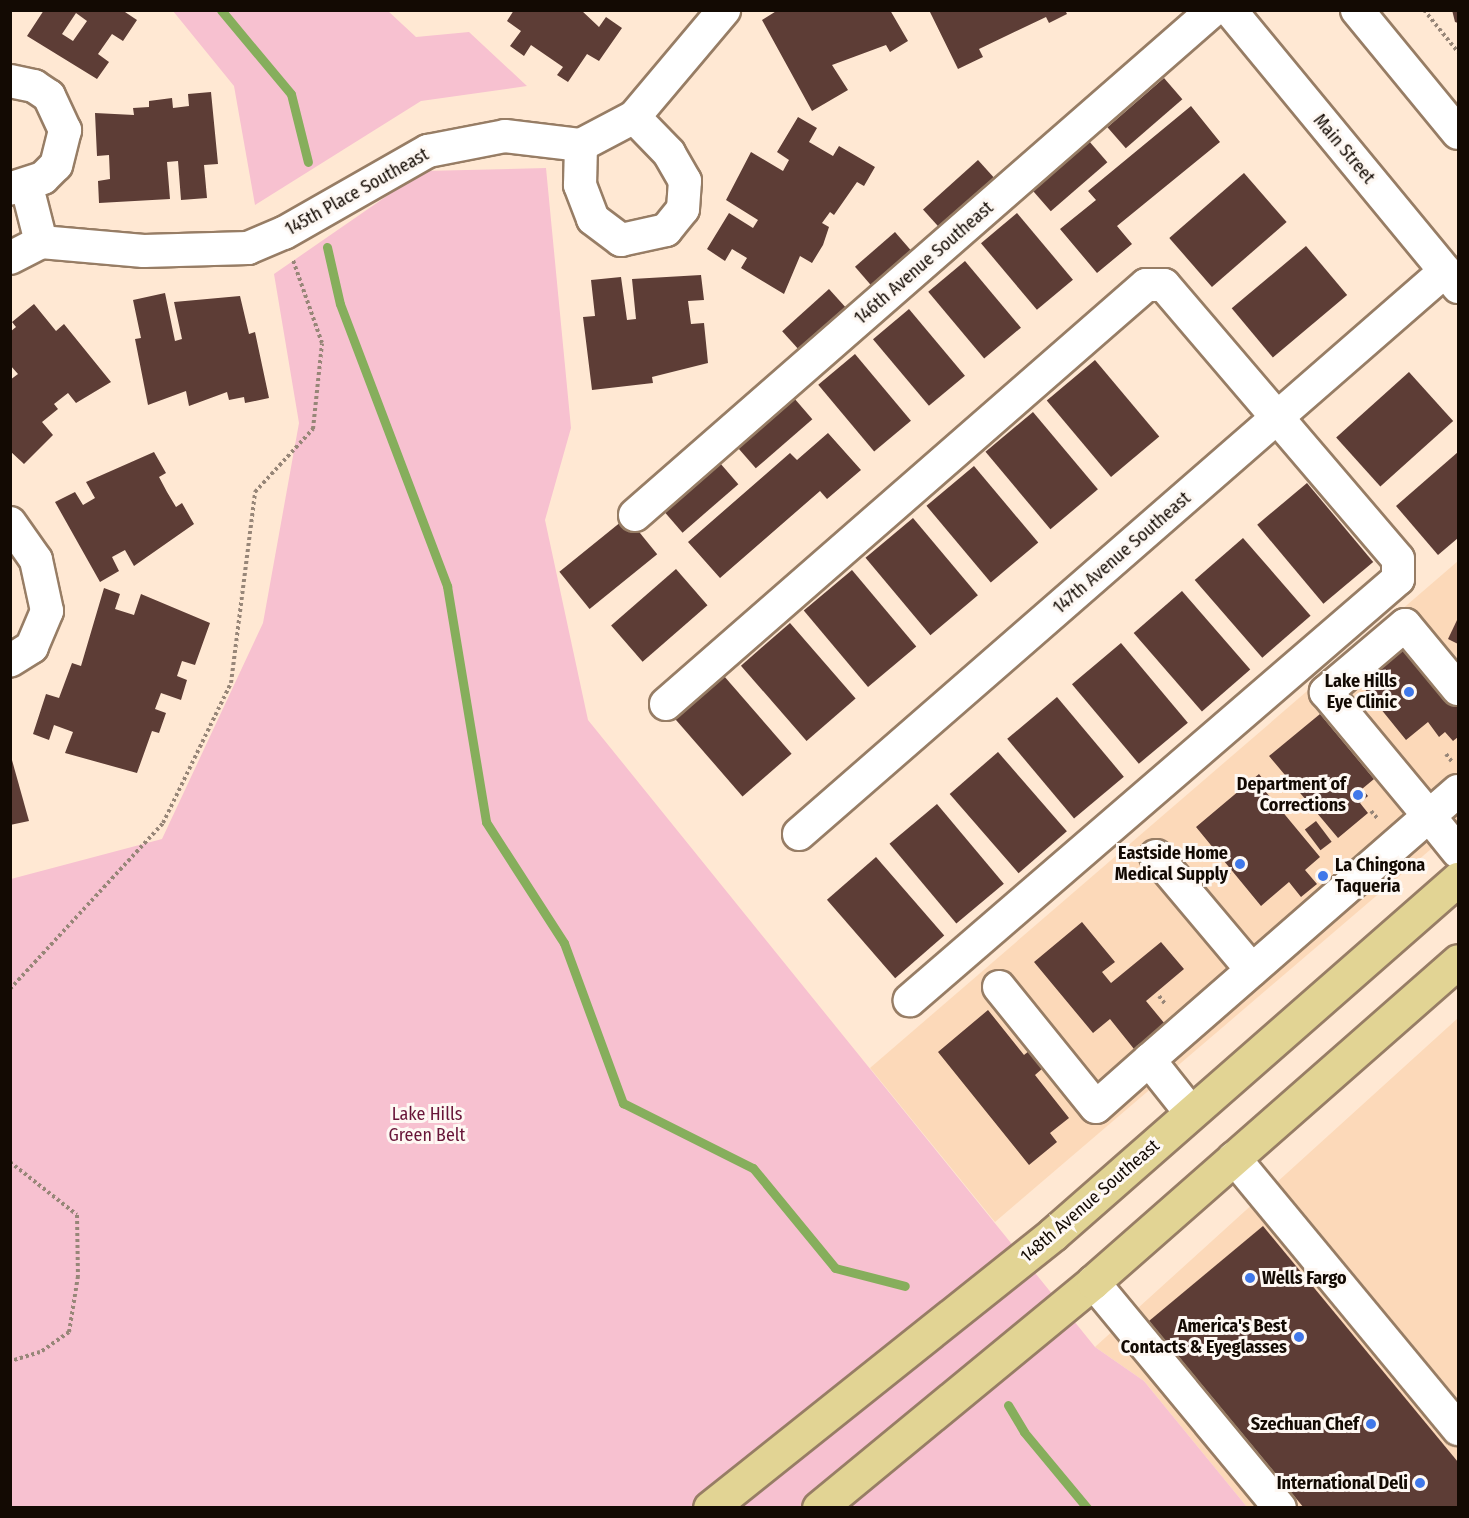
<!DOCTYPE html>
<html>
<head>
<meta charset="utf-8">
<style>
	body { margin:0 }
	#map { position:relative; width:1469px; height:1518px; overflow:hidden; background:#ffe8d3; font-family:"Fira Sans Condensed",sans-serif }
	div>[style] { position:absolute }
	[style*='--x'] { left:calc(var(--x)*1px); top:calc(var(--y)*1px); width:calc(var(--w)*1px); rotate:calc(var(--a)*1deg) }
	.built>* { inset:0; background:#fcd9b9 }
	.green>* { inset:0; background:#f7c1d0 }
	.stream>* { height:9px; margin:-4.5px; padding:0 4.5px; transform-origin:4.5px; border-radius:4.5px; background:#86ae5c }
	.building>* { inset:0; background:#5d3d36; transform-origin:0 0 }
	.path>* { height:4px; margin-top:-2px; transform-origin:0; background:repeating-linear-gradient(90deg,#978678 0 3px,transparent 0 6px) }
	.roads { filter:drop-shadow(2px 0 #977d65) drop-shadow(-2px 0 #977d65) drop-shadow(0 2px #977d65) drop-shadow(0 -2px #977d65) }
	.minor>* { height:32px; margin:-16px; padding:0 16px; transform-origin:16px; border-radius:16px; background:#fff }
	.major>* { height:33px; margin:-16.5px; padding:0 16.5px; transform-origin:16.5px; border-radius:16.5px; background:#e2d494 }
	.dots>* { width:16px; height:16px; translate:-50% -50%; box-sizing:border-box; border:3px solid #fef8f3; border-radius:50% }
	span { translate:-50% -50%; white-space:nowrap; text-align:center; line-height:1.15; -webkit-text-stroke:6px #fef8f3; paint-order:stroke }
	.street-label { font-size:18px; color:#130a03 }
	.poi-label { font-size:18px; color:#130a03; font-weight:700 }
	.right { translate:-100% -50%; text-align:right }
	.left { translate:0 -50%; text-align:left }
	.park-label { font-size:18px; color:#681538 }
	.frame { position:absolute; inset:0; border:12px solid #130a03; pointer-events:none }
</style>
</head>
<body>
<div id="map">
	<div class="built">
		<div style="clip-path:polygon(1458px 561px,1458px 826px,995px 1222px,870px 1068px)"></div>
		<div style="clip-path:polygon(1458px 1018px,1458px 1507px,1247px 1507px,1144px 1381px,1095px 1347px)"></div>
	</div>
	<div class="green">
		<div style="clip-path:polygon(173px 11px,388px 11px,416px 37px,469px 32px,527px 86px,421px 101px,255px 205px,234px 86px)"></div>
		<div style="clip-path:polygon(546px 168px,571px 428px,545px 520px,588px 720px,1095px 1347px,1144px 1381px,1247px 1507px,11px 1508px,11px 879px,162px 839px,263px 623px,299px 423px,274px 274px,423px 171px)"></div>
	</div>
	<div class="stream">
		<div style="--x:221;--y:10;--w:109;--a:50.2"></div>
		<div style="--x:291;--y:94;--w:70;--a:76"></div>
		<div style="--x:327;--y:247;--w:58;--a:77.2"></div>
		<div style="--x:340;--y:304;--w:302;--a:69.2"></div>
		<div style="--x:447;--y:586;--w:239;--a:80.6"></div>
		<div style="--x:486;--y:822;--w:144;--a:57.2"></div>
		<div style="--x:564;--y:943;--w:171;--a:69.8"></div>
		<div style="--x:623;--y:1103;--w:145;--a:26.6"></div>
		<div style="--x:753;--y:1168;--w:129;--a:50.6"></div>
		<div style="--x:835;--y:1268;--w:72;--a:14.4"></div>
		<div style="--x:1008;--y:1405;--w:31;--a:59"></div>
		<div style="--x:1024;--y:1432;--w:99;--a:50.3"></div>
	</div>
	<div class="building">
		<div style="clip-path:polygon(evenodd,44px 10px,122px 10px,137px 20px,123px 41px,112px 34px,98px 54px,109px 62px,97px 79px,27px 36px,44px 10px,76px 13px,87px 21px,73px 41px,62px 34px,76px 13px)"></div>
		<div style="clip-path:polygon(514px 10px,581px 10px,599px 27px,606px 17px,622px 28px,599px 61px,587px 54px,568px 82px,557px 75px,563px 67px,531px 45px,524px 56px,510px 46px,521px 31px,507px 21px)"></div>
		<div style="clip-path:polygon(778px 10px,890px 10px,908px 41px,890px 52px,886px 45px,832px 65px,848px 90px,812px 111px,762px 20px)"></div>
		<div style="clip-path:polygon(929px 10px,1065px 10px,1067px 14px,1049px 23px,1046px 17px,979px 49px,983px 57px,958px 69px)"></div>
		<div style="clip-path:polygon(1452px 10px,1458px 10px,1458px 23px,1455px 22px)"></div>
		<div style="left:1164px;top:78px;width:28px;height:75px;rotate:49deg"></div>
		<div style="clip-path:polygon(211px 92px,218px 164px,204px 165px,207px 198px,181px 200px,178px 161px,167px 162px,170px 199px,99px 203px,98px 181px,110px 179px,109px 155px,97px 156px,95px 113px,134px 115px,133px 108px,149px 107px,149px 101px,172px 98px,173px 108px,189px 106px,188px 94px)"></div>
		<div style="clip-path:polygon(1191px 106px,1220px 142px,1117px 226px,1132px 244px,1097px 273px,1060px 229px,1096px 200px,1088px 191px)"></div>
		<div style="clip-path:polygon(798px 117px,817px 128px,809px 142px,833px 156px,839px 146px,875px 167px,864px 186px,857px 182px,834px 215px,830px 212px,822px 223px,829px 227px,823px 245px,812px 263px,800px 256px,784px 294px,741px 268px,747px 258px,732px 249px,725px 261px,707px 249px,729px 213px,753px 228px,758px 220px,726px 200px,751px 152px,783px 171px,789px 160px,777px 152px)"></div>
		<div style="left:1089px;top:141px;width:28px;height:75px;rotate:49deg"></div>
		<div style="left:978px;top:160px;width:27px;height:74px;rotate:48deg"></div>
		<div style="left:1244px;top:173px;width:65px;height:99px;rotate:49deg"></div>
		<div style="left:1017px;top:213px;width:87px;height:47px;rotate:50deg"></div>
		<div style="left:895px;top:232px;width:28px;height:53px;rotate:49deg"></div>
		<div style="left:1306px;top:246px;width:64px;height:97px;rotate:50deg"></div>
		<div style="left:965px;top:261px;width:87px;height:48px;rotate:50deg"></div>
		<div style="clip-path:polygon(701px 275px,704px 300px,688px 301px,691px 324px,704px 323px,708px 363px,652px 377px,653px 383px,592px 390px,583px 317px,595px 316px,591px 280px,621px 277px,627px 320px,636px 319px,632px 279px)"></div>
		<div style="left:829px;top:289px;width:28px;height:63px;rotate:48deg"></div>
		<div style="clip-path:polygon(165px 293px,175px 341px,182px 339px,174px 302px,240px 296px,249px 334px,255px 332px,269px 398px,245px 403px,244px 397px,229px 400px,227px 392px,189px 406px,186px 391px,148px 405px,135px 339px,141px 338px,133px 300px)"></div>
		<div style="clip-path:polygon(34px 304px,56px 331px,64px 324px,111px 382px,76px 403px,68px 393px,54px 404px,58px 409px,42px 422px,53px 435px,24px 464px,10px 451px,10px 380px,18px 374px,10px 365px,10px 332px,16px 327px,12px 322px)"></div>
		<div style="left:909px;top:309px;width:87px;height:47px;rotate:50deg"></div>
		<div style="left:855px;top:354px;width:87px;height:48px;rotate:50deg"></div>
		<div style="left:1095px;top:360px;width:100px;height:63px;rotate:50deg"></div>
		<div style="left:1409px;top:372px;width:66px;height:98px;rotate:48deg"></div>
		<div style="left:794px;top:398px;width:28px;height:75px;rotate:49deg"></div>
		<div style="left:1033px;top:412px;width:101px;height:62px;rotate:50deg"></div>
		<div style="clip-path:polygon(828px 433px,861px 470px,827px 499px,820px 491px,720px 578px,688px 542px,790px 453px,797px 460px)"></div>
		<div style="clip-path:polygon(154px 452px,166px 473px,159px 477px,167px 492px,176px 507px,182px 503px,194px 524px,134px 566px,125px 550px,112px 557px,119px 571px,100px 582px,55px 502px,75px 492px,83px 505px,95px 498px,86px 482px)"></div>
		<div style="clip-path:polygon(1458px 452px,1458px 538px,1438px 555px,1396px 506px)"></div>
		<div style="left:720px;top:463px;width:28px;height:74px;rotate:49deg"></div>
		<div style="left:974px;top:466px;width:100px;height:62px;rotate:50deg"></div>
		<div style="left:1307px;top:483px;width:103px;height:65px;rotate:50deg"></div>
		<div style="left:627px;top:517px;width:48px;height:87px;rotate:51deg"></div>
		<div style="left:913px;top:518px;width:101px;height:62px;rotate:50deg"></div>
		<div style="left:1243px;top:538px;width:103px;height:64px;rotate:49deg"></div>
		<div style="left:676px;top:569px;width:48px;height:86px;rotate:49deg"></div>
		<div style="left:852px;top:570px;width:100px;height:63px;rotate:50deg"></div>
		<div style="clip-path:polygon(104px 588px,120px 594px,115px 609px,134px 615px,141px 594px,210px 623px,195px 665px,182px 661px,177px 676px,187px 680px,181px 700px,161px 693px,155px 709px,166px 713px,159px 733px,152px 731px,137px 773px,65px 753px,73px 732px,54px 725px,49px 740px,33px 734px,46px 694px,59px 698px,72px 663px,81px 666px)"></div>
		<div style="left:1182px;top:591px;width:104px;height:64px;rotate:49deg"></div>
		<div style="clip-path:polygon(1458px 618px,1458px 644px,1448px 639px)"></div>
		<div style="left:790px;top:623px;width:100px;height:65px;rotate:49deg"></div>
		<div style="clip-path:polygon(1410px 641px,1458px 701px,1458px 737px,1453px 741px,1445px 732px,1439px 737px,1428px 722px,1406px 740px,1359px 682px)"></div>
		<div style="left:1121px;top:643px;width:104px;height:64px;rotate:50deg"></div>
		<div style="left:724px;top:676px;width:103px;height:65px;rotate:49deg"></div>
		<div style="left:1057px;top:697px;width:104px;height:65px;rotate:50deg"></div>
		<div style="clip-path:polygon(1320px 714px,1374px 779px,1362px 789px,1368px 796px,1360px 803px,1368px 813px,1338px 838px,1269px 756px)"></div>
		<div style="left:998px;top:752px;width:105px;height:64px;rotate:49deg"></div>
		<div style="clip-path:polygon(10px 753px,29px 821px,10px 825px)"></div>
		<div style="clip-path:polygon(1259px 774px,1270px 788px,1266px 792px,1320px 857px,1305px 870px,1317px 884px,1301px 897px,1289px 882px,1261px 906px,1196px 827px)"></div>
		<div style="left:937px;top:804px;width:104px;height:62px;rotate:50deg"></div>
		<div style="left:1316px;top:821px;width:26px;height:14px;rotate:53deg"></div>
		<div style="left:876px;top:857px;width:104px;height:65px;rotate:49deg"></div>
		<div style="clip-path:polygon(1082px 922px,1115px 962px,1102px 972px,1111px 983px,1161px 942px,1184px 969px,1146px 1001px,1165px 1024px,1134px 1049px,1110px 1019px,1093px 1033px,1034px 962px)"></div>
		<div style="clip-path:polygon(988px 1010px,1024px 1055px,1029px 1051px,1043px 1068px,1035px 1075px,1069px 1118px,1050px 1133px,1057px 1142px,1029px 1165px,938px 1052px)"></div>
		<div style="clip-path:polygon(1263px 1226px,1458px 1462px,1458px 1508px,1304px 1508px,1149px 1321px)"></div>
	</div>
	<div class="path">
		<div style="--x:1424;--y:10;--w:54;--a:51"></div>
		<div style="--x:1446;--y:754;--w:11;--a:52"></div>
		<div style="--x:1371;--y:811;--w:11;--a:49"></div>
		<div style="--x:1218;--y:881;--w:18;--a:-38"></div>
		<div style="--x:10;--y:989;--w:226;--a:-47.3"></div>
		<div style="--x:163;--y:823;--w:156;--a:-64.1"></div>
		<div style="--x:231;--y:683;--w:193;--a:-82.8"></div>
		<div style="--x:255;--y:492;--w:86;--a:-47.4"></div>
		<div style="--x:313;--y:429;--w:86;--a:-84"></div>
		<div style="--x:322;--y:343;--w:88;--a:-109.3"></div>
		<div style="--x:1159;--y:996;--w:11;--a:52"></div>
		<div style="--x:10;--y:1162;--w:85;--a:38.3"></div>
		<div style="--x:77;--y:1215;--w:61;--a:89.1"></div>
		<div style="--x:78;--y:1276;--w:57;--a:99.1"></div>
		<div style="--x:69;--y:1332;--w:35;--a:145"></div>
		<div style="--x:40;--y:1352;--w:31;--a:163"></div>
	</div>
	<div class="roads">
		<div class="minor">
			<div style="--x:1230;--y:10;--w:359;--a:50.5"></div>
			<div style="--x:1357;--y:10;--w:159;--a:50.6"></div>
			<div style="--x:10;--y:81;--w:25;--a:12"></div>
			<div style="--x:34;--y:86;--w:18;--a:34"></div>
			<div style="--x:49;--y:96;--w:38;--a:65"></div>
			<div style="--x:65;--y:130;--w:36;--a:104"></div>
			<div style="--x:56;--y:165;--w:18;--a:135"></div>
			<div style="--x:43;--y:178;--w:35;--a:162"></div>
			<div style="--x:581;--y:145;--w:40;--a:91.4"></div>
			<div style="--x:580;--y:185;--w:36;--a:69"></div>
			<div style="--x:593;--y:219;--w:35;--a:37"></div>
			<div style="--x:621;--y:240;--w:46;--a:-12.5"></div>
			<div style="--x:666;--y:230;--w:27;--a:-51"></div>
			<div style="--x:683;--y:209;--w:28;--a:-86"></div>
			<div style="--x:685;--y:181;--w:32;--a:-120"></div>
			<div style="--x:669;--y:153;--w:50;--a:-134.2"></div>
			<div style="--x:27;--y:187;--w:57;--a:75.7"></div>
			<div style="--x:10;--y:258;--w:35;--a:-27"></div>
			<div style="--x:41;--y:242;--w:103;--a:5"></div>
			<div style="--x:144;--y:251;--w:104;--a:-1.7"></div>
			<div style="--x:248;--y:248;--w:39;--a:-23"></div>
			<div style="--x:284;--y:233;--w:166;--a:-29.7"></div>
			<div style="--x:428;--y:151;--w:78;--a:-11"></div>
			<div style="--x:505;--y:136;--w:77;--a:6.8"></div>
			<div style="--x:581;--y:145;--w:60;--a:-27.8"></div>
			<div style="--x:634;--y:117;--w:140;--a:-49.9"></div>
			<div style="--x:635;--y:515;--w:768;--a:-41.14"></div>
			<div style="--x:10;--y:523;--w:45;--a:54.9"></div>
			<div style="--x:36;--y:560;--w:52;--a:77.8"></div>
			<div style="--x:47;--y:611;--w:39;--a:113"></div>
			<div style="--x:32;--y:647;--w:26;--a:148"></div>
			<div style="--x:1458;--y:689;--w:83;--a:-129.6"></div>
			<div style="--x:1405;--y:625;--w:104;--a:139.7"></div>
			<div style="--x:1326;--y:692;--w:161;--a:50.3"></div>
			<div style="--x:1429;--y:816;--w:38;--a:-41"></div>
			<div style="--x:666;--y:704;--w:637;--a:-41.12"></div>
			<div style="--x:1146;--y:285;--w:18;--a:0"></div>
			<div style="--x:1164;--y:285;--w:360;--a:49.5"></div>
			<div style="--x:1398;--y:559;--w:20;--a:90"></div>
			<div style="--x:1398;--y:579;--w:645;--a:139.22"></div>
			<div style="--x:799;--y:834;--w:857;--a:-41.07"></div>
			<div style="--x:1156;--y:856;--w:149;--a:49.9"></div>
			<div style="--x:999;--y:987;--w:154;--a:51.1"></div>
			<div style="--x:1096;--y:1107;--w:71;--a:-41.6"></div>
			<div style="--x:1149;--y:1060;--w:68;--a:51.6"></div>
			<div style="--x:1149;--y:1060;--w:371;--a:-41.1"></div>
			<div style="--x:1429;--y:816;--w:46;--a:51.1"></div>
			<div style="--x:1234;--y:1158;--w:352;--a:50.4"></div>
			<div style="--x:1093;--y:1282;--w:293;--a:50.4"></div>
		</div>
		<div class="major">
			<div style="--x:710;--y:1508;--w:439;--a:-38.6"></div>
			<div style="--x:1053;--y:1234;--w:539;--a:-41.24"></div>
			<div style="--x:819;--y:1508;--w:355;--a:-39.5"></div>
			<div style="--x:1093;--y:1282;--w:486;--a:-41.3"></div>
		</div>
	</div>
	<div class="dots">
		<div style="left:1409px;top:692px;background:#4078e9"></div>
		<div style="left:1358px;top:795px;background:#4078e9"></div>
		<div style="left:1240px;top:864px;background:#4078e9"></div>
		<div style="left:1323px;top:876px;background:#4078e9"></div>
		<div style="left:1250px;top:1278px;background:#4078e9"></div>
		<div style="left:1299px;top:1337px;background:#4078e9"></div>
		<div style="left:1371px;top:1424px;background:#4078e9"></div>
		<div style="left:1420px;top:1483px;background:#4078e9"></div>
	</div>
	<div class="street-label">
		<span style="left:1344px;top:149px;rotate:50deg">Main Street</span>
		<span style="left:357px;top:192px;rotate:-29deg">145th Place Southeast</span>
		<span style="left:924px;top:263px;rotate:-41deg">146th Avenue Southeast</span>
		<span style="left:1122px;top:553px;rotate:-41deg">147th Avenue Southeast</span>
		<span style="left:1090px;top:1201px;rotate:-41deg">148th Avenue Southeast</span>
	</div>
	<div class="poi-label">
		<span class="right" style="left:1397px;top:692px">Lake Hills<br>Eye Clinic</span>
		<span class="right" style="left:1346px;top:795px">Department of<br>Corrections</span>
		<span class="right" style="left:1228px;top:864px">Eastside Home<br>Medical Supply</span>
		<span class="left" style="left:1335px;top:876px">La Chingona<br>Taqueria</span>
		<span class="left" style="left:1262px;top:1278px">Wells Fargo</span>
		<span class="right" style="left:1287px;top:1337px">America's Best<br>Contacts &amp; Eyeglasses</span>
		<span class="right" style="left:1359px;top:1424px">Szechuan Chef</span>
		<span class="right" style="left:1408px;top:1483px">International Deli</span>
	</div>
	<div class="park-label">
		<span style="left:427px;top:1125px">Lake Hills<br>Green Belt</span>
	</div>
	<div class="frame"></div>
</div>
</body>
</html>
